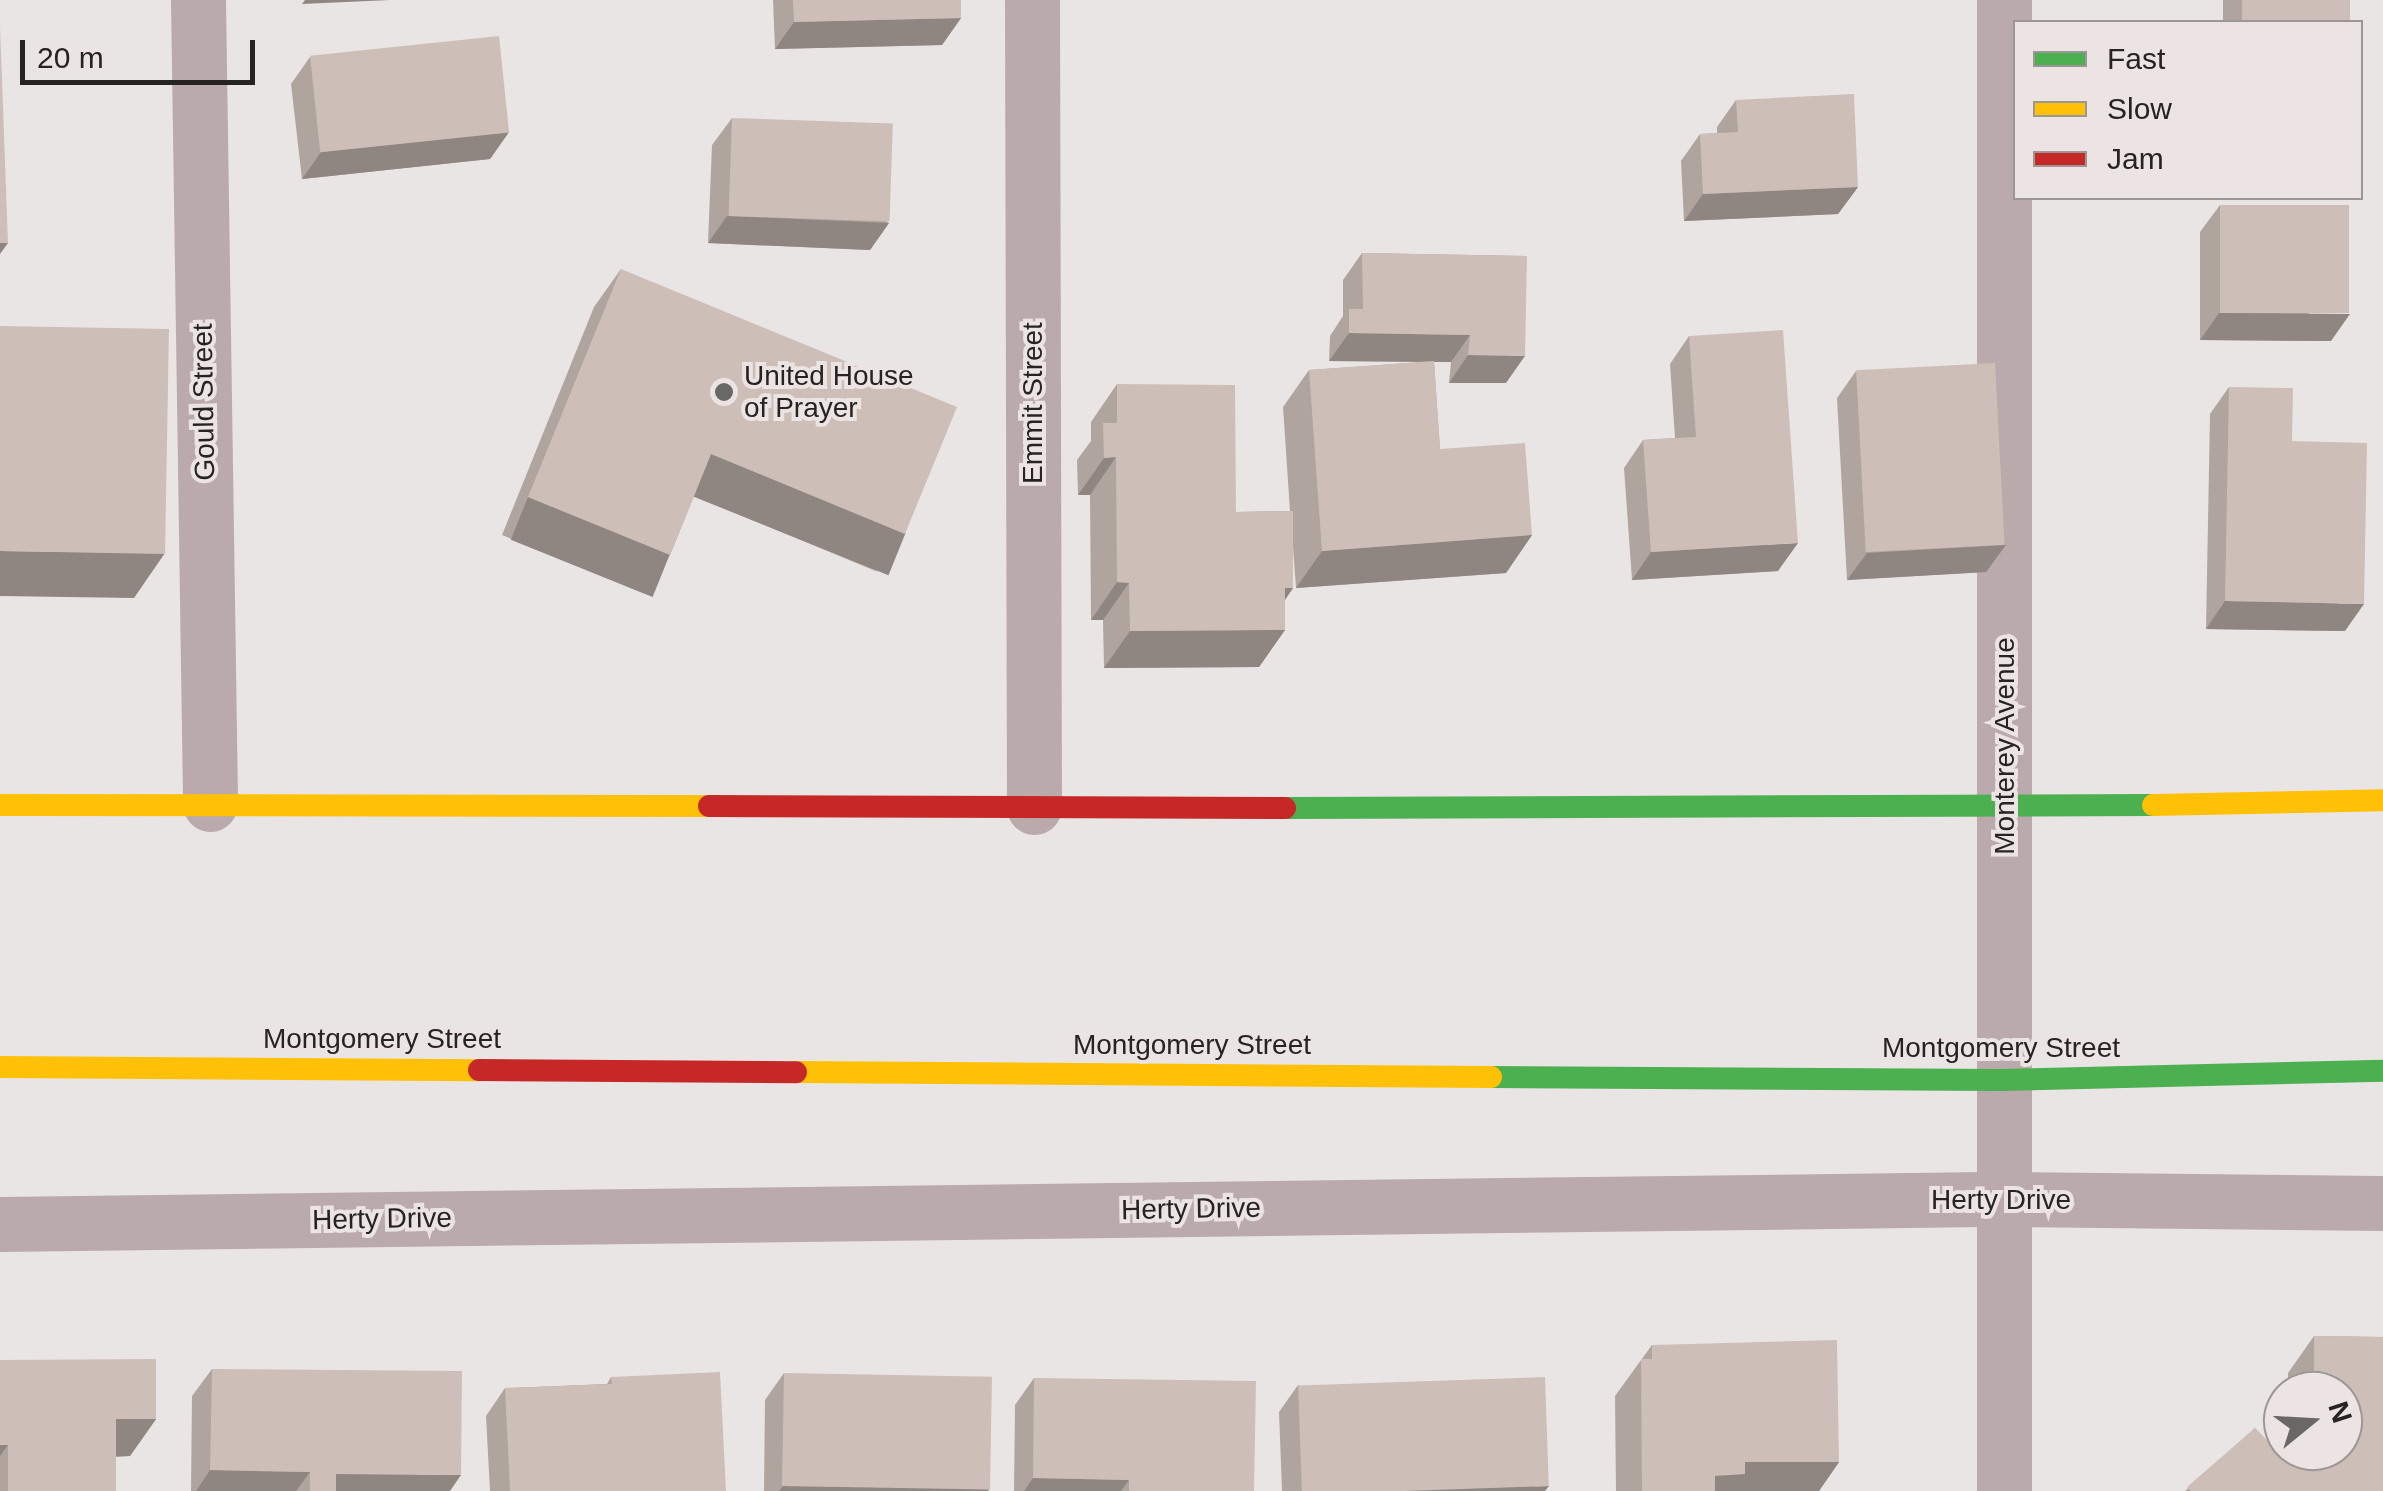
<!DOCTYPE html>
<html>
<head>
<meta charset="utf-8">
<style>
	body { margin:0 }
	#map { position:relative; width:2383px; height:1491px; overflow:hidden; background:#e9e5e5; font-family:Arial,sans-serif }
	div>[style] { position:absolute }
	[style*='--x'] { left:calc(var(--x)*1px); top:calc(var(--y)*1px); width:calc(var(--w)*1px); rotate:calc(var(--a)*1deg) }
	.street>* { height:55px; margin:-27.5px; padding:0 27.5px; transform-origin:27.5px; border-radius:27.5px; background:#bbaaac }
	.fast>* { height:22px; margin:-11px; padding:0 11px; transform-origin:11px; border-radius:11px; background:#4caf50 }
	.slow>* { height:22px; margin:-11px; padding:0 11px; transform-origin:11px; border-radius:11px; background:#ffc107 }
	.jam>* { height:22px; margin:-11px; padding:0 11px; transform-origin:11px; border-radius:11px; background:#c62828 }
	.wall>* { inset:0; background:#b0a49e; transform-origin:0 0 }
	.shaded-wall>* { inset:0; background:#908681; transform-origin:0 0 }
	.building>* { inset:0; background:#cdbfb8; transform-origin:0 0 }
	.dots>* { width:28px; height:28px; translate:-50% -50%; box-sizing:border-box; border:5px solid #ebe4e3; border-radius:50% }
	span { translate:-50% -50%; white-space:nowrap; text-align:center; line-height:1.15; -webkit-text-stroke:8px #ebe4e3; paint-order:stroke }
	.poi-label { font-size:28px; color:#262323 }
	.left { translate:0 -50%; text-align:left }
	.street-label { font-size:28px; color:#262323 }
	.legend { position:absolute; left:2013px; top:20px; width:350px; height:180px; box-sizing:border-box; background:#ebe4e3; border:2px solid #9c9796; margin:0; padding:12px 18px; list-style:none; font-size:30px; color:#262323 }
	.legend li { display:flex; align-items:center; gap:20px; height:50px }
	.legend b { width:50px; border:2px solid #9c9796 }
	.north { position:absolute; left:2263px; top:1371px; width:100px; height:100px; box-sizing:border-box; background:#ebe4e3; border:2px solid #9c9796; border-radius:50%; rotate:72deg; font-size:28px; font-weight:700; line-height:40px; text-align:center; color:#262323 }
	.north::after { content:''; display:block; margin:auto; width:35px; height:45px; background:#6a6767; clip-path:polygon(50% 0,100% 100%,50% 72%,0 100%) }
	.scale { position:absolute; left:20px; top:40px; width:235px; height:45px; box-sizing:border-box; border:5px solid #262323; border-top:0; padding-left:12px; font-size:30px; line-height:35px; white-space:nowrap; color:#262323; -webkit-text-stroke:8px #ebe4e3; paint-order:stroke }
</style>
</head>
<body>
<div id="map">
	<div class="street">
		<div style="--x:198;--y:0;--w:804;--a:89.14"></div>
		<div style="--x:1032;--y:0;--w:807;--a:89.86"></div>
		<div style="--x:0;--y:1224;--w:2003;--a:-0.72"></div>
		<div style="--x:2003;--y:1199;--w:380;--a:0.6"></div>
		<div style="--x:2004;--y:1491;--w:1491;--a:-90"></div>
	</div>
	<div class="fast">
		<div style="--x:1285;--y:808;--w:868;--a:-0.2"></div>
		<div style="--x:1491;--y:1077;--w:511;--a:0.34"></div>
		<div style="--x:2002;--y:1080;--w:381;--a:-1.4"></div>
	</div>
	<div class="slow">
		<div style="--x:0;--y:805;--w:709;--a:0.08"></div>
		<div style="--x:2153;--y:805;--w:230;--a:-1.2"></div>
		<div style="--x:0;--y:1067;--w:479;--a:0.4"></div>
		<div style="--x:796;--y:1072;--w:695;--a:0.41"></div>
	</div>
	<div class="jam">
		<div style="--x:709;--y:806;--w:576;--a:0.2"></div>
		<div style="--x:479;--y:1070;--w:317;--a:0.4"></div>
	</div>
	<div class="wall">
		<div style="clip-path:polygon(773px 0,961px 0,961px 18px,942px 45px,775px 49px)"></div>
		<div style="left:2223px;top:0;width:127px;height:22px"></div>
		<div style="clip-path:polygon(310px 57px,509px 132px,490px 159px,302px 179px,291px 84px)"></div>
		<div style="clip-path:polygon(1736px 100px,1858px 187px,1838px 214px,1684px 221px,1681px 161px,1700px 134px,1717px 133px,1717px 127px)"></div>
		<div style="clip-path:polygon(732px 118px,889px 223px,870px 250px,708px 243px,712px 145px)"></div>
		<div style="clip-path:polygon(2220px 205px,2331px 341px,2200px 340px,2200px 232px)"></div>
		<div style="clip-path:polygon(1362px 253px,1527px 256px,1506px 383px,1449px 383px,1451px 362px,1434px 362px,1440px 449px,1532px 535px,1506px 573px,1296px 588px,1293px 547px,1293px 588px,1285px 600px,1285px 630px,1259px 667px,1104px 668px,1103px 620px,1091px 620px,1090px 495px,1078px 495px,1077px 460px,1091px 441px,1091px 422px,1117px 384px,1236px 512px,1290px 511px,1283px 407px,1309px 370px,1423px 362px,1329px 361px,1330px 336px,1343px 316px,1343px 280px)"></div>
		<div style="clip-path:polygon(621px 269px,878px 572px,694px 496px,670px 555px,643px 593px,502px 535px,594px 307px)"></div>
		<div style="clip-path:polygon(1689px 336px,1778px 571px,1632px 580px,1624px 468px,1643px 440px,1675px 438px,1670px 364px)"></div>
		<div style="clip-path:polygon(1856px 371px,2006px 545px,1986px 572px,1847px 580px,1837px 398px)"></div>
		<div style="clip-path:polygon(2229px 387px,2292px 441px,2345px 631px,2206px 629px,2210px 414px)"></div>
		<div style="clip-path:polygon(2314px 1336px,2383px 1337px,2383px 1491px,2185px 1491px,2255px 1428px,2278px 1452px,2283px 1447px,2283px 1451px,2343px 1451px,2343px 1391px,2288px 1391px,2288px 1373px)"></div>
		<div style="clip-path:polygon(1652px 1345px,1839px 1462px,1819px 1491px,1616px 1491px,1615px 1396px)"></div>
		<div style="clip-path:polygon(0 1360px,156px 1419px,130px 1456px,116px 1457px,116px 1491px,0 1491px)"></div>
		<div style="clip-path:polygon(212px 1369px,450px 1491px,191px 1491px,192px 1396px)"></div>
		<div style="clip-path:polygon(784px 1373px,990px 1488px,988px 1491px,764px 1491px,765px 1400px)"></div>
		<div style="clip-path:polygon(611px 1377px,726px 1491px,490px 1491px,486px 1416px,505px 1388px,607px 1384px)"></div>
		<div style="clip-path:polygon(1034px 1378px,1254px 1491px,1014px 1491px,1015px 1405px)"></div>
		<div style="clip-path:polygon(1298px 1385px,1545px 1491px,1282px 1491px,1279px 1412px)"></div>
	</div>
	<div class="shaded-wall">
		<div style="clip-path:polygon(305px 0,390px 0,302px 4px)"></div>
		<div style="clip-path:polygon(961px 18px,942px 45px,775px 49px,794px 22px)"></div>
		<div style="clip-path:polygon(509px 132px,490px 159px,302px 179px,321px 152px)"></div>
		<div style="clip-path:polygon(1858px 187px,1838px 214px,1684px 221px,1703px 194px)"></div>
		<div style="clip-path:polygon(727px 216px,889px 223px,870px 250px,708px 243px)"></div>
		<div style="clip-path:polygon(0 243px,8px 243px,0 254px)"></div>
		<div style="clip-path:polygon(2219px 313px,2350px 314px,2331px 341px,2200px 340px)"></div>
		<div style="clip-path:polygon(1349px 333px,1470px 335px,1451px 362px,1329px 361px)"></div>
		<div style="clip-path:polygon(1468px 355px,1525px 356px,1506px 383px,1449px 383px)"></div>
		<div style="left:711px;top:454px;width:210px;height:46px;rotate:22deg"></div>
		<div style="clip-path:polygon(1116px 457px,1090px 495px,1078px 495px,1104px 458px)"></div>
		<div style="left:528px;top:497px;width:153px;height:46px;rotate:22deg"></div>
		<div style="clip-path:polygon(1532px 535px,1506px 573px,1296px 588px,1322px 551px)"></div>
		<div style="clip-path:polygon(1798px 543px,1778px 571px,1632px 580px,1651px 552px)"></div>
		<div style="clip-path:polygon(2006px 545px,1986px 572px,1847px 580px,1867px 553px)"></div>
		<div style="clip-path:polygon(0 551px,165px 553px,134px 598px,0 596px)"></div>
		<div style="clip-path:polygon(1117px 582px,1129px 583px,1103px 620px,1091px 620px)"></div>
		<div style="clip-path:polygon(1285px 588px,1293px 588px,1267px 626px)"></div>
		<div style="clip-path:polygon(2225px 601px,2364px 604px,2345px 631px,2206px 629px)"></div>
		<div style="clip-path:polygon(1285px 630px,1259px 667px,1104px 668px,1130px 631px)"></div>
		<div style="clip-path:polygon(116px 1419px,156px 1419px,130px 1456px,90px 1457px)"></div>
		<div style="clip-path:polygon(0 1445px,8px 1445px,0 1456px)"></div>
		<div style="clip-path:polygon(1745px 1462px,1839px 1462px,1819px 1491px,1704px 1491px,1715px 1476px)"></div>
		<div style="clip-path:polygon(210px 1470px,310px 1472px,296px 1491px,196px 1491px)"></div>
		<div style="clip-path:polygon(336px 1474px,461px 1475px,450px 1491px,324px 1491px)"></div>
		<div style="clip-path:polygon(1033px 1478px,1129px 1480px,1121px 1491px,1024px 1491px)"></div>
		<div style="clip-path:polygon(783px 1486px,990px 1488px,988px 1491px,779px 1491px)"></div>
		<div style="clip-path:polygon(1549px 1486px,1545px 1491px,1358px 1491px)"></div>
	</div>
	<div class="building">
		<div style="clip-path:polygon(793px 0,961px 0,961px 18px,794px 22px)"></div>
		<div style="left:2242px;top:0;width:108px;height:22px"></div>
		<div style="clip-path:polygon(0 26px,8px 243px,0 243px)"></div>
		<div style="left:499px;top:36px;width:97px;height:190px;rotate:84deg"></div>
		<div style="clip-path:polygon(1854px 94px,1858px 187px,1703px 194px,1700px 134px,1738px 132px,1736px 100px)"></div>
		<div style="left:732px;top:118px;width:161px;height:98px;rotate:2deg"></div>
		<div style="left:2220px;top:205px;width:129px;height:108px"></div>
		<div style="clip-path:polygon(1362px 253px,1527px 256px,1525px 356px,1468px 355px,1470px 335px,1349px 333px,1349px 309px,1363px 309px)"></div>
		<div style="clip-path:polygon(621px 269px,957px 407px,905px 534px,711px 454px,670px 555px,528px 497px)"></div>
		<div style="left:0;top:326px;width:169px;height:225px;rotate:1deg"></div>
		<div style="clip-path:polygon(1783px 330px,1798px 543px,1651px 552px,1643px 440px,1696px 437px,1689px 336px)"></div>
		<div style="clip-path:polygon(1434px 361px,1440px 449px,1525px 443px,1532px 535px,1322px 551px,1309px 370px)"></div>
		<div style="left:1995px;top:363px;width:182px;height:139px;rotate:87deg"></div>
		<div style="clip-path:polygon(1117px 384px,1235px 385px,1236px 512px,1293px 511px,1293px 588px,1285px 588px,1285px 630px,1130px 631px,1129px 583px,1117px 582px,1116px 457px,1104px 458px,1103px 423px,1117px 423px)"></div>
		<div style="clip-path:polygon(2229px 387px,2293px 388px,2292px 441px,2367px 443px,2364px 604px,2225px 601px)"></div>
		<div style="clip-path:polygon(2314px 1336px,2383px 1337px,2383px 1491px,2191px 1491px,2187px 1487px,2255px 1428px,2278px 1452px,2283px 1447px,2283px 1451px,2343px 1451px,2343px 1391px,2314px 1391px)"></div>
		<div style="clip-path:polygon(1837px 1340px,1839px 1462px,1745px 1462px,1745px 1474px,1715px 1476px,1715px 1491px,1642px 1491px,1641px 1359px,1652px 1359px,1652px 1345px)"></div>
		<div style="clip-path:polygon(156px 1359px,156px 1419px,116px 1419px,116px 1491px,8px 1491px,8px 1445px,0 1445px,0 1360px)"></div>
		<div style="clip-path:polygon(212px 1369px,462px 1371px,461px 1475px,336px 1474px,336px 1491px,310px 1491px,310px 1472px,210px 1470px)"></div>
		<div style="clip-path:polygon(720px 1372px,726px 1491px,510px 1491px,505px 1388px,612px 1384px,611px 1377px)"></div>
		<div style="left:784px;top:1373px;width:208px;height:113px;rotate:1deg"></div>
		<div style="left:1545px;top:1377px;width:109px;height:247px;rotate:88deg"></div>
		<div style="clip-path:polygon(1034px 1378px,1256px 1381px,1254px 1491px,1129px 1491px,1129px 1480px,1033px 1478px)"></div>
	</div>
	<div class="dots">
		<div style="left:724px;top:392px;background:#6a6767"></div>
	</div>
	<div class="poi-label">
		<span class="left" style="left:744px;top:392px">United House<br>of Prayer</span>
	</div>
	<div class="street-label">
		<span style="left:204px;top:402px;rotate:-91deg">Gould Street</span>
		<span style="left:1033px;top:403px;rotate:-90deg">Emmit Street</span>
		<span style="left:2005px;top:746px;rotate:-90deg">Monterey Avenue</span>
		<span style="left:382px;top:1039px">Montgomery Street</span>
		<span style="left:1192px;top:1045px">Montgomery Street</span>
		<span style="left:2001px;top:1048px">Montgomery Street</span>
		<span style="left:2001px;top:1200px">Herty Drive</span>
		<span style="left:1191px;top:1209px;rotate:-1deg">Herty Drive</span>
		<span style="left:382px;top:1219px;rotate:-1deg">Herty Drive</span>
	</div>
	<ul class="legend">
	<li><b style="height:12px;background:#4caf50"></b>Fast</li>
	<li><b style="height:12px;background:#ffc107"></b>Slow</li>
	<li><b style="height:12px;background:#c62828"></b>Jam</li>
	</ul>
	<div class="north">N</div>
	<div class="scale">20 m</div>
</div>
</body>
</html>
